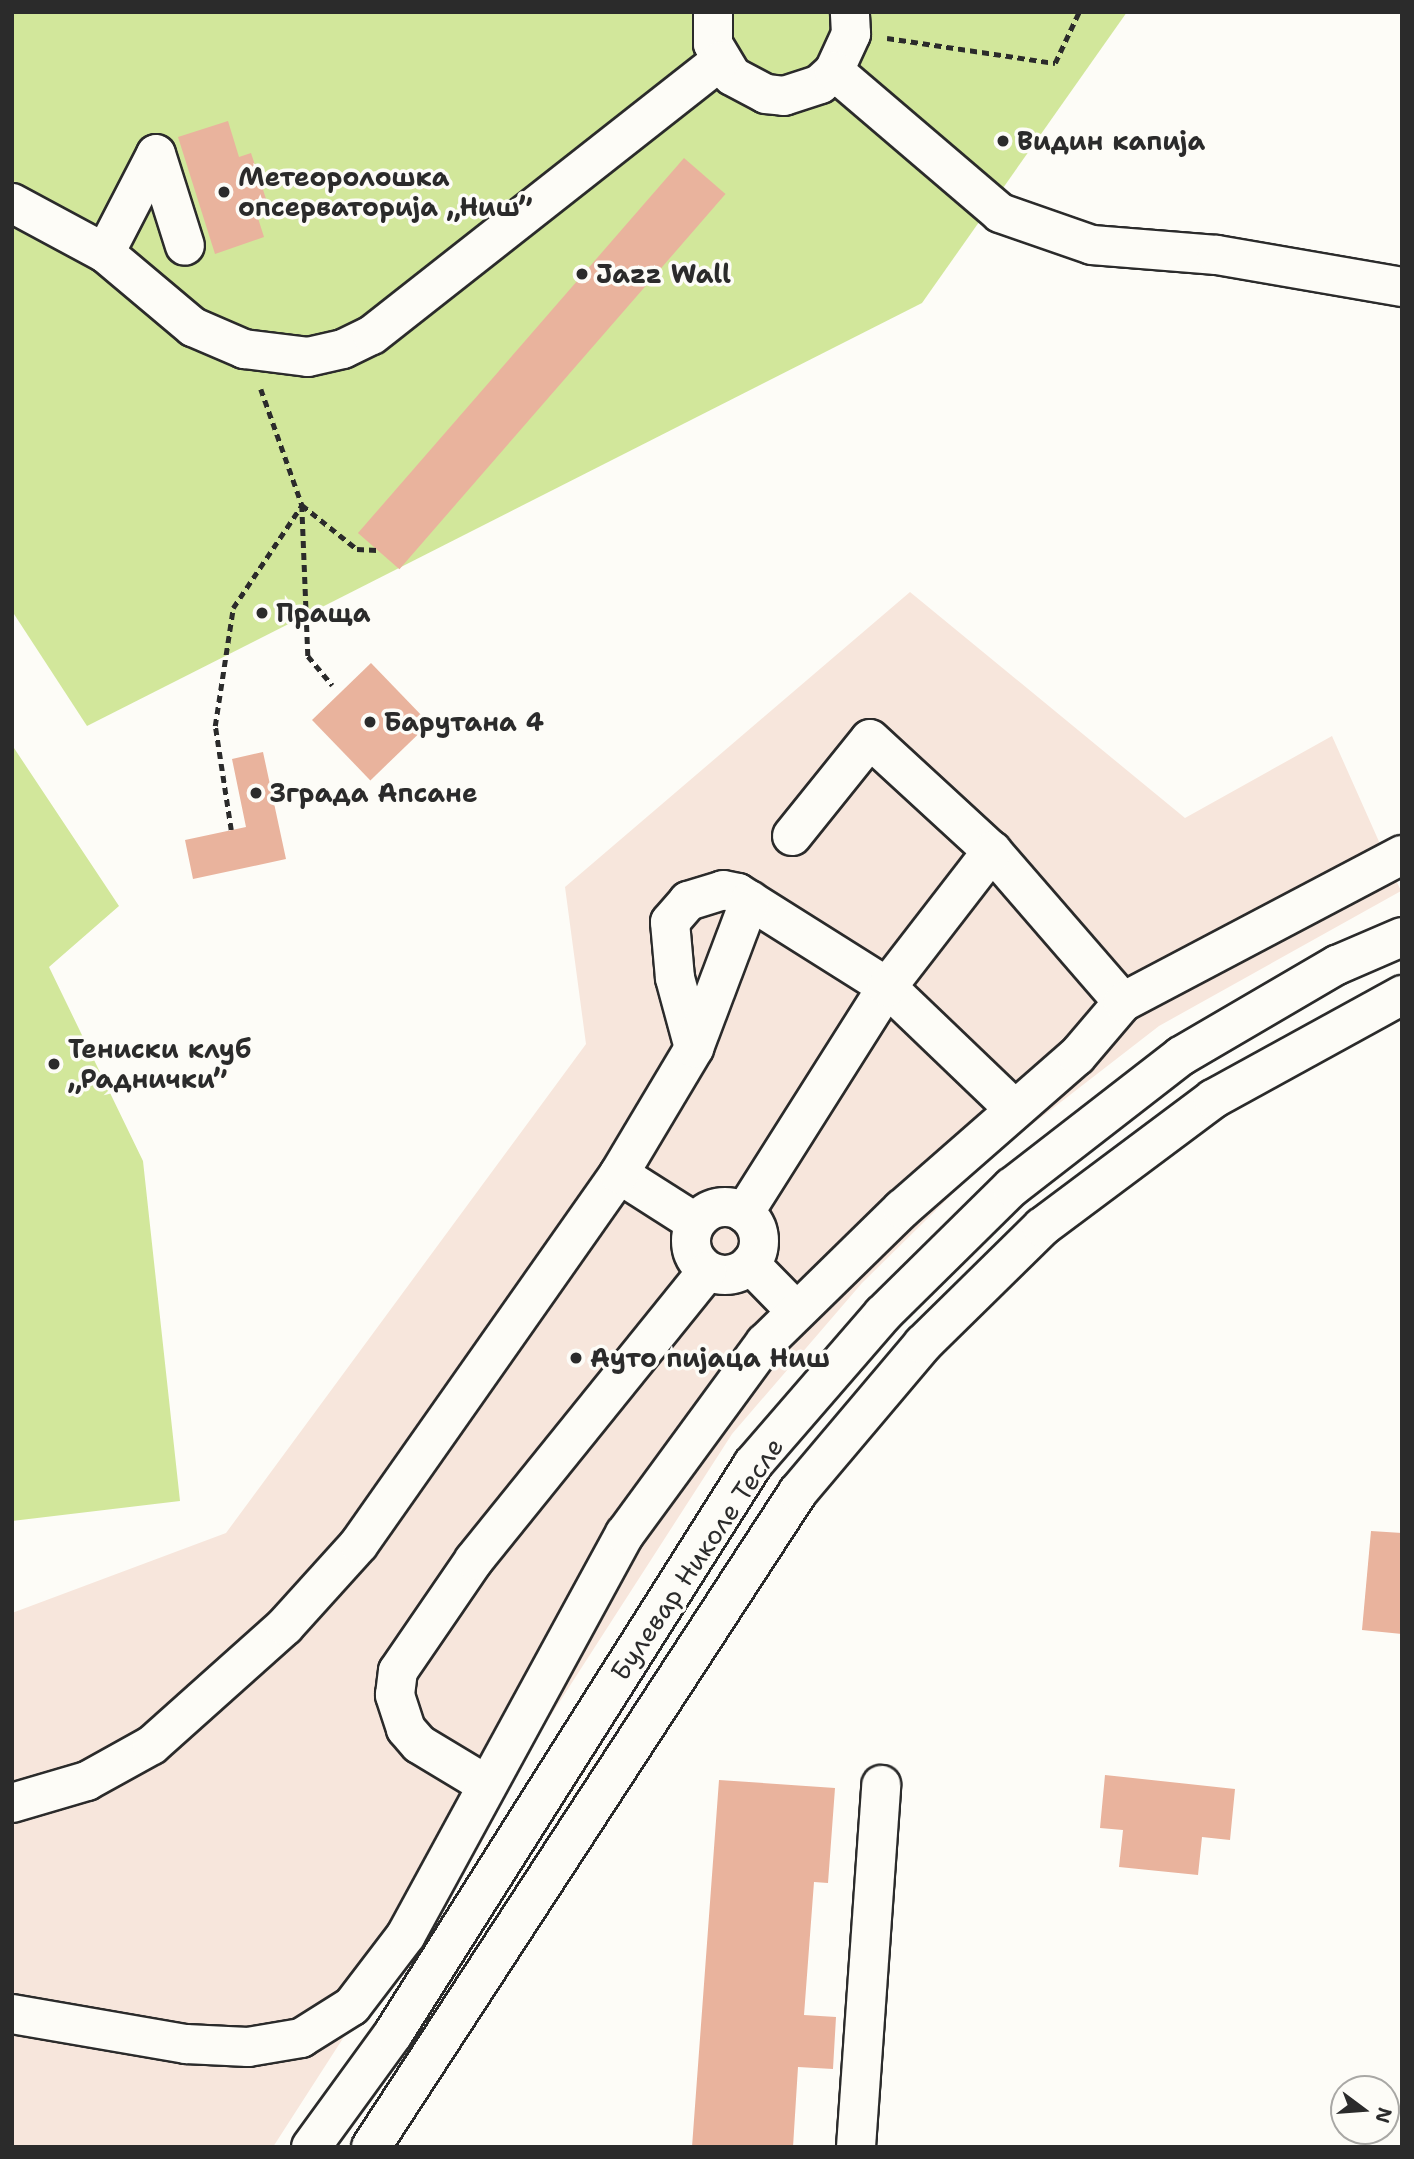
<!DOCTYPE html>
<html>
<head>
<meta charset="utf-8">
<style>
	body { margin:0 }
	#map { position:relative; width:1414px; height:2159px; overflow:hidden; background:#fdfcf7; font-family:"Shantell Sans",sans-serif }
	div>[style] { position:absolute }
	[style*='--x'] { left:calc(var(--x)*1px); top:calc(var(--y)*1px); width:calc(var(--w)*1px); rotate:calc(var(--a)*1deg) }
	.built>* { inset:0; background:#f7e6dc }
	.green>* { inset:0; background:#d2e79b }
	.building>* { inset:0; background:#e9b39d; transform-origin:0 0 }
	.path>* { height:4.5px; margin-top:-2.25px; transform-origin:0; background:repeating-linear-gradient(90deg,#2b2b2b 0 7px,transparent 0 12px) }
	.roads { filter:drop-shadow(2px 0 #2b2b2b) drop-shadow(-2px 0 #2b2b2b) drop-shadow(0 2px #2b2b2b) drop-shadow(0 -2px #2b2b2b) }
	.minor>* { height:38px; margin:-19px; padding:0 19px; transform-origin:19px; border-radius:19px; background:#fdfcf7 }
	.minor>.ring { margin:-19px; padding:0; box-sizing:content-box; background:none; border:38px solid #fdfcf7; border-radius:50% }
	.major>* { height:38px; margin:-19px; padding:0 19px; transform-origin:19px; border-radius:19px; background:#fdfcf7 }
	.dots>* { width:19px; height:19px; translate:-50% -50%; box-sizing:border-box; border:4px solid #fdfcf7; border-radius:50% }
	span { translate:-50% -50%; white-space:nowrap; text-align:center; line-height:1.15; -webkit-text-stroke:7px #fdfcf7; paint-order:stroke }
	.poi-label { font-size:26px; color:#2b2b2b; font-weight:700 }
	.left { translate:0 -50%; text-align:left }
	.street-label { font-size:26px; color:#2b2b2b }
	.frame { position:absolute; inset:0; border:14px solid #2b2b2b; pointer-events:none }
	.north { position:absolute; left:1330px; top:2075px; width:70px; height:70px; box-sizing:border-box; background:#fdfcf7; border:2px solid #a9a8a5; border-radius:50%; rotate:106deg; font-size:19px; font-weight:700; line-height:28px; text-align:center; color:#2b2b2b }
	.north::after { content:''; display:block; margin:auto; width:24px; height:32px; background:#2b2b2b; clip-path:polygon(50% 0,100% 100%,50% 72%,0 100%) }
</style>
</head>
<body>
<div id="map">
	<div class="built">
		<div style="clip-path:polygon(910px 592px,1185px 818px,1332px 736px,1401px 891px,1159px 1026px,991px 1156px,862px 1283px,732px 1434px,273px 2147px,12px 2147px,12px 1613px,226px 1533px,586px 1044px,565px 887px)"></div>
	</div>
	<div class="green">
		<div style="clip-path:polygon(12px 12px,1127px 12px,922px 303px,87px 726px,12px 611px)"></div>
		<div style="clip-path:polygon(12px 745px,119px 906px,49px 967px,143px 1161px,180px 1501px,12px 1521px)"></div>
	</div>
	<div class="building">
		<div style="clip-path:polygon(228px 121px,239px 157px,251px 153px,269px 208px,256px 212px,264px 237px,215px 254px,178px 137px)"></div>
		<div style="left:684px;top:158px;width:55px;height:497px;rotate:41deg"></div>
		<div style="left:371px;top:663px;width:84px;height:82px;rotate:46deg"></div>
		<div style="clip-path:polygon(263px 752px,286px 859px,193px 879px,185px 840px,246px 827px,232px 759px)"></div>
		<div style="clip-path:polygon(1371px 1531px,1402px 1533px,1402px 1634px,1362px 1630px)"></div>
		<div style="clip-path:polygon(1105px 1775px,1235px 1789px,1230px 1840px,1202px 1837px,1198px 1875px,1119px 1867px,1123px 1830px,1100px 1828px)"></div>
		<div style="clip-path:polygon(719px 1780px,835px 1788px,828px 1883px,814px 1882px,804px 2015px,836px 2017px,833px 2069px,798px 2067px,793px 2147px,692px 2147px)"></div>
	</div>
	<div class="path">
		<div style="--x:887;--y:38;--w:170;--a:8.5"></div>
		<div style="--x:1055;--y:63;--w:56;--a:-64.8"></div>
		<div style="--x:261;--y:389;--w:123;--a:70.5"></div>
		<div style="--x:302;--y:505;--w:151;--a:87.7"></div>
		<div style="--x:308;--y:656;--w:38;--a:50"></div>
		<div style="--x:231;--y:830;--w:105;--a:-98.7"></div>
		<div style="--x:215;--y:726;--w:119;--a:-81.3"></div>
		<div style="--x:233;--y:608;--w:124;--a:-56.2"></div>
		<div style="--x:302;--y:505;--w:70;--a:38.7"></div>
		<div style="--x:357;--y:549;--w:20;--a:3"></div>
	</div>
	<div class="roads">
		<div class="minor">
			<div style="--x:713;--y:12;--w:32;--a:90"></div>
			<div style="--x:713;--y:44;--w:37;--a:59"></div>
			<div style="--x:732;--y:76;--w:38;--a:28"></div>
			<div style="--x:766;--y:94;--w:18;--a:6"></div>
			<div style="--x:784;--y:96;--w:38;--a:-18"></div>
			<div style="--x:820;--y:84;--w:19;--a:-43"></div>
			<div style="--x:834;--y:71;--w:41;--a:-65.3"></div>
			<div style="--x:851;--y:34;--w:22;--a:-93"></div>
			<div style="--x:834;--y:71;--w:218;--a:40.5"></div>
			<div style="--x:1000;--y:213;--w:97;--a:19.2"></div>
			<div style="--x:1092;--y:245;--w:125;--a:4.6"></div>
			<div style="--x:1217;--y:255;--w:188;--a:9.8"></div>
			<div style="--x:12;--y:203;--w:106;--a:28.3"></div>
			<div style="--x:105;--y:253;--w:115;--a:40.1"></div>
			<div style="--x:193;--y:327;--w:56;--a:23.3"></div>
			<div style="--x:244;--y:349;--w:64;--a:7.1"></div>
			<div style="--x:308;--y:357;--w:36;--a:-13"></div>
			<div style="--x:343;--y:349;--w:32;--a:-26"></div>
			<div style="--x:372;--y:335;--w:443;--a:-38.2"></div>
			<div style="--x:105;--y:253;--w:111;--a:-62.7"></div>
			<div style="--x:156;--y:154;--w:96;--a:72.5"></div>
			<div style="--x:792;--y:836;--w:124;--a:-51.2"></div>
			<div style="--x:870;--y:739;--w:166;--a:42.6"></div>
			<div style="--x:992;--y:851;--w:200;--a:49.1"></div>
			<div style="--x:694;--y:1048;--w:73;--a:-105.2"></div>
			<div style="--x:675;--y:978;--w:56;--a:-95.1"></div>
			<div style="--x:670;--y:922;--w:28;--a:-49"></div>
			<div style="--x:688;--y:901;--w:37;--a:-17"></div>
			<div style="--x:723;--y:890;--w:15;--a:11"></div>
			<div style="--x:738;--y:893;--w:176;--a:32.2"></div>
			<div style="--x:887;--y:987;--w:175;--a:43.8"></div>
			<div style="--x:619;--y:1174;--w:91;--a:32.5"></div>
			<div class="ring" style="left:691px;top:1207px;width:30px;height:30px"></div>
			<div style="--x:744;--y:1213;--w:267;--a:-57.7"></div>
			<div style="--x:887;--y:987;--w:172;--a:-52.3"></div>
			<div style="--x:750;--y:1264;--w:66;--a:45.6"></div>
			<div style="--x:487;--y:1785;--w:79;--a:-148.9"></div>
			<div style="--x:419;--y:1744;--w:20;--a:-131"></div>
			<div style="--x:406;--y:1729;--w:36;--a:-108"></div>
			<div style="--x:395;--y:1695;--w:24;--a:-83"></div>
			<div style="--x:398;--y:1671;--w:135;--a:-55.6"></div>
			<div style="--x:474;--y:1560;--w:371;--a:-51.1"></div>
			<div style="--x:12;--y:1803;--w:78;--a:-16.3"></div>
			<div style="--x:87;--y:1781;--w:74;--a:-29"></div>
			<div style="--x:152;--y:1745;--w:178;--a:-41.8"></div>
			<div style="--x:285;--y:1626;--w:110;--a:-47.9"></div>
			<div style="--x:359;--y:1544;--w:452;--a:-54.9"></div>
			<div style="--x:619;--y:1174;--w:147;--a:-59.2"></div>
			<div style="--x:694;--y:1048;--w:158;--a:-69.3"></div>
			<div style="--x:12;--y:2014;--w:177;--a:9.8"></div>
			<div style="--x:186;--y:2044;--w:62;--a:2.8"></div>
			<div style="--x:248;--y:2047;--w:54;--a:-9.6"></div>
			<div style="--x:301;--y:2038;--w:60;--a:-32.1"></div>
			<div style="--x:352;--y:2006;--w:89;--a:-52.7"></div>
			<div style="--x:406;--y:1935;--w:457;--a:-61.4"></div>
			<div style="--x:625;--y:1534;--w:237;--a:-53.8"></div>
			<div style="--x:765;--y:1343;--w:192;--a:-44.4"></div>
			<div style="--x:902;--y:1209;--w:232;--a:-41.2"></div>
			<div style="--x:1077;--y:1056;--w:71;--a:-49.6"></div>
			<div style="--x:1123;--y:1002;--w:315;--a:-27.8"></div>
			<div style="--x:856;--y:2147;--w:363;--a:-86"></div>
		</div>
		<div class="major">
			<div style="--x:311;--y:2147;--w:140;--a:-54"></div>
			<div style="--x:393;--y:2034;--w:674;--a:-57.72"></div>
			<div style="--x:753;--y:1464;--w:198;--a:-49.1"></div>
			<div style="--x:883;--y:1314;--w:181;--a:-44.6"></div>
			<div style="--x:1012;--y:1187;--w:214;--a:-37.8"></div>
			<div style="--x:1181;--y:1056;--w:181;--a:-30.3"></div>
			<div style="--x:1337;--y:965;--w:71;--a:-23.3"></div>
			<div style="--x:371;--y:2147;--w:782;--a:-56.9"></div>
			<div style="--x:798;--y:1492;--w:194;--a:-49.8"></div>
			<div style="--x:923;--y:1344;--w:167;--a:-44.5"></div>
			<div style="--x:1042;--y:1227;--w:214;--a:-36.8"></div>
			<div style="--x:1213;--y:1099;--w:216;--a:-28.8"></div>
		</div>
	</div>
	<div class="dots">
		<div style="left:1003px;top:141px;background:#2b2b2b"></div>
		<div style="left:224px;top:192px;background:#2b2b2b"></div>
		<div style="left:582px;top:274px;background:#2b2b2b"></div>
		<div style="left:262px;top:613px;background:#2b2b2b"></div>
		<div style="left:370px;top:722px;background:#2b2b2b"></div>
		<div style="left:256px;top:793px;background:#2b2b2b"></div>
		<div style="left:54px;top:1064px;background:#2b2b2b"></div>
		<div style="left:576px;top:1358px;background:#2b2b2b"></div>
	</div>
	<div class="poi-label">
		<span class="left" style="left:1017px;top:141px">Видин капија</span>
		<span class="left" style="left:238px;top:192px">Метеоролошка<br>опсерваторија „Ниш”</span>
		<span class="left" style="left:596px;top:274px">Jazz Wall</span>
		<span class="left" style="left:276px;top:613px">Праща</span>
		<span class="left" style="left:384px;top:722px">Барутана 4</span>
		<span class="left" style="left:270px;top:793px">Зграда Апсане</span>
		<span class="left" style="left:68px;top:1064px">Тениски клуб<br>„Раднички”</span>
		<span class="left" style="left:590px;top:1358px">Ауто пијаца Ниш</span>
	</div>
	<div class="street-label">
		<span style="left:697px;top:1559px;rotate:-56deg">Булевар Николе Тесле</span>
	</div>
	<div class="frame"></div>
	<div class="north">N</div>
</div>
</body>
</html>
